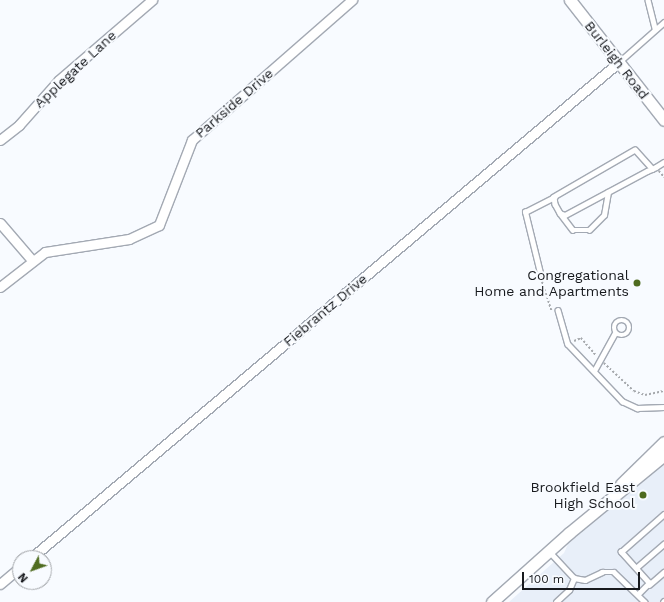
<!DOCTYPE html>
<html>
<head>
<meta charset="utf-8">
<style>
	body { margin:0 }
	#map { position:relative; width:664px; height:602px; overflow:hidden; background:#f8fbff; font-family:"Work Sans",sans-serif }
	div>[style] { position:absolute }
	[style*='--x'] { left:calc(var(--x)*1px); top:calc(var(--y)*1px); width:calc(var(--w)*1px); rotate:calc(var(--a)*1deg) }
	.built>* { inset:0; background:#e8eff9 }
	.path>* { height:1.5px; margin-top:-0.75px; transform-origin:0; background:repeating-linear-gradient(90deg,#a7aaae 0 2px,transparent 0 4px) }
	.roads { filter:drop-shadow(1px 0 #a3a9b3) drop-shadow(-1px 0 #a3a9b3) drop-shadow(0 1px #a3a9b3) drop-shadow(0 -1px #a3a9b3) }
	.service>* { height:4.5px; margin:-2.25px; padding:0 2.25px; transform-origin:2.25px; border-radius:2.25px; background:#fff }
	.service>.ring { margin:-2.25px; padding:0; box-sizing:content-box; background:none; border:4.5px solid #fff; border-radius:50% }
	.minor>* { height:9px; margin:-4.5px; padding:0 4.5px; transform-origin:4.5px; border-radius:4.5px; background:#fff }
	.tertiary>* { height:11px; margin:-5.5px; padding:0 5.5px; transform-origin:5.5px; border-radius:5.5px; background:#fff }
	.dots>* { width:11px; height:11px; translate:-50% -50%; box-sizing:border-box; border:2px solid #f8fbff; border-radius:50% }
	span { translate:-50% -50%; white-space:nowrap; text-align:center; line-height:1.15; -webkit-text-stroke:4px #f8fbff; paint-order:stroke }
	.street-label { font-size:14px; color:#181a1e }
	.poi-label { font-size:14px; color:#181a1e }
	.right { translate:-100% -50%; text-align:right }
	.north { position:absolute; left:12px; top:550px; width:40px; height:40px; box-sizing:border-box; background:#f8fbff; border:1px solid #9ea1a5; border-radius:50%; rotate:229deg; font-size:11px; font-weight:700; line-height:16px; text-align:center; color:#181a1e }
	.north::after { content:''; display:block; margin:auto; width:14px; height:18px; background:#4f6c20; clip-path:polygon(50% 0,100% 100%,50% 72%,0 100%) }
	.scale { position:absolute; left:522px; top:572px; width:118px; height:18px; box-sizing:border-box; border:2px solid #181a1e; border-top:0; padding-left:5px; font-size:12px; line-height:14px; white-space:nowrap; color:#181a1e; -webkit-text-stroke:3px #f8fbff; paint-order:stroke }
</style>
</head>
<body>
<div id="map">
	<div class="built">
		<div style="clip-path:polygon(664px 459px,664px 602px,509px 602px,564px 553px,568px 544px)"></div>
	</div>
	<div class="path">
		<div style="--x:659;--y:171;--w:8;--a:50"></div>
		<div style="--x:541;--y:278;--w:35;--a:72"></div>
		<div style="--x:574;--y:341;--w:8;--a:-23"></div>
		<div style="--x:581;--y:338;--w:23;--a:49"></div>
		<div style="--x:604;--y:363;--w:41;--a:43"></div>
		<div style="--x:634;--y:391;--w:12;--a:20"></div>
		<div style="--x:645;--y:395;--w:19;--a:-12"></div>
	</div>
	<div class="roads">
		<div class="service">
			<div style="--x:648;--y:0;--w:30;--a:76"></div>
			<div style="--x:619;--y:62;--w:60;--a:-41.6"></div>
			<div style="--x:652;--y:169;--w:25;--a:-132"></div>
			<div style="--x:635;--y:150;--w:94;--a:149.9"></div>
			<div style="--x:554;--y:197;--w:7;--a:82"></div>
			<div style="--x:555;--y:204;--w:10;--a:61"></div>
			<div style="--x:560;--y:213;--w:5;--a:22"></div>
			<div style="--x:565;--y:215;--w:93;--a:-28.2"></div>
			<div style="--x:647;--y:171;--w:5;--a:-22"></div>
			<div style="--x:652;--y:169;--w:4;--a:-27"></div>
			<div style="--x:656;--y:167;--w:9;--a:-32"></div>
			<div style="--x:560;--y:213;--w:21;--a:53"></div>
			<div style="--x:573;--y:230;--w:16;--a:0"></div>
			<div style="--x:589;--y:230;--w:21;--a:-45"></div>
			<div style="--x:604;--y:215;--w:23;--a:-80"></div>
			<div style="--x:540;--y:273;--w:63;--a:-103.8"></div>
			<div style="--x:525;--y:212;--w:33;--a:-27"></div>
			<div style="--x:558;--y:310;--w:35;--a:74"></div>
			<div style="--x:568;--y:344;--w:79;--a:46.5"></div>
			<div style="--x:622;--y:401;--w:17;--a:25"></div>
			<div style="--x:637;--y:408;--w:27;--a:-2"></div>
			<div class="ring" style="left:614px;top:320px;width:11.5px;height:11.5px"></div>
			<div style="--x:594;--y:371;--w:43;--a:-61.1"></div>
			<div style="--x:549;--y:551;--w:37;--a:47"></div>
			<div style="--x:574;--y:578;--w:11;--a:10"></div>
			<div style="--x:585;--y:580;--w:19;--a:-25"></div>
			<div style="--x:602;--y:572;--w:12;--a:0"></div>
			<div style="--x:614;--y:572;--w:43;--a:44.1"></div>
			<div style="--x:636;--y:568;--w:37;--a:-41"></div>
			<div style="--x:649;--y:585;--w:20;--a:-41"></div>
			<div style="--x:638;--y:594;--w:16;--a:-45"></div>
			<div style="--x:649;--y:583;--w:42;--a:-132.1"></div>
			<div style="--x:621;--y:552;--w:57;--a:-41.5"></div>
			<div style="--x:556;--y:602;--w:18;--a:-43"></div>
			<div style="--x:569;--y:590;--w:13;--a:-67"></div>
			<div style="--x:663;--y:602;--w:1;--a:-45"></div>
		</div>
		<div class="minor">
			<div style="--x:0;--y:140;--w:24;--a:-38"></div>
			<div style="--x:19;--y:125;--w:60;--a:-48.4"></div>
			<div style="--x:59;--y:80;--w:123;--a:-40.7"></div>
			<div style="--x:0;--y:223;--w:48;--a:49.3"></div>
			<div style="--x:0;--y:287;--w:57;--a:-37.9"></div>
			<div style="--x:45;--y:252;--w:85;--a:-8.8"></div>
			<div style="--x:129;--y:239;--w:33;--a:-25"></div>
			<div style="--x:159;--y:225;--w:91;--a:-68.8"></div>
			<div style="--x:192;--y:140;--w:213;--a:-41.2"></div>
			<div style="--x:31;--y:558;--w:769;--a:-40.15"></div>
			<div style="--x:0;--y:584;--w:26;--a:-40"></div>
		</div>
		<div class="tertiary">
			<div style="--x:570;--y:0;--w:152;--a:51.9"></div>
			<div style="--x:621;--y:484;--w:60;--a:-44.3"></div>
			<div style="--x:492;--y:602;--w:103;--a:-41.9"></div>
			<div style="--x:569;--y:533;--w:123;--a:-39.4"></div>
		</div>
	</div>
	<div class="dots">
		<div style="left:637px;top:283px;background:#4f6c20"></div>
		<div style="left:643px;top:495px;background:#4f6c20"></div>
	</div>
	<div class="street-label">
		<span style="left:617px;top:60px;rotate:52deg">Burleigh Road</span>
		<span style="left:75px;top:69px;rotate:-43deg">Applegate Lane</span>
		<span style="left:234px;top:103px;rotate:-41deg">Parkside Drive</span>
		<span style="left:325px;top:310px;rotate:-40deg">Fiebrantz Drive</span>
	</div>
	<div class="poi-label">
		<span class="right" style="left:629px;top:283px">Congregational<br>Home and Apartments</span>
		<span class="right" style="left:635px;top:495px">Brookfield East<br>High School</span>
	</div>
	<div class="north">N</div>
	<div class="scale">100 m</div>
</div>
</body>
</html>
